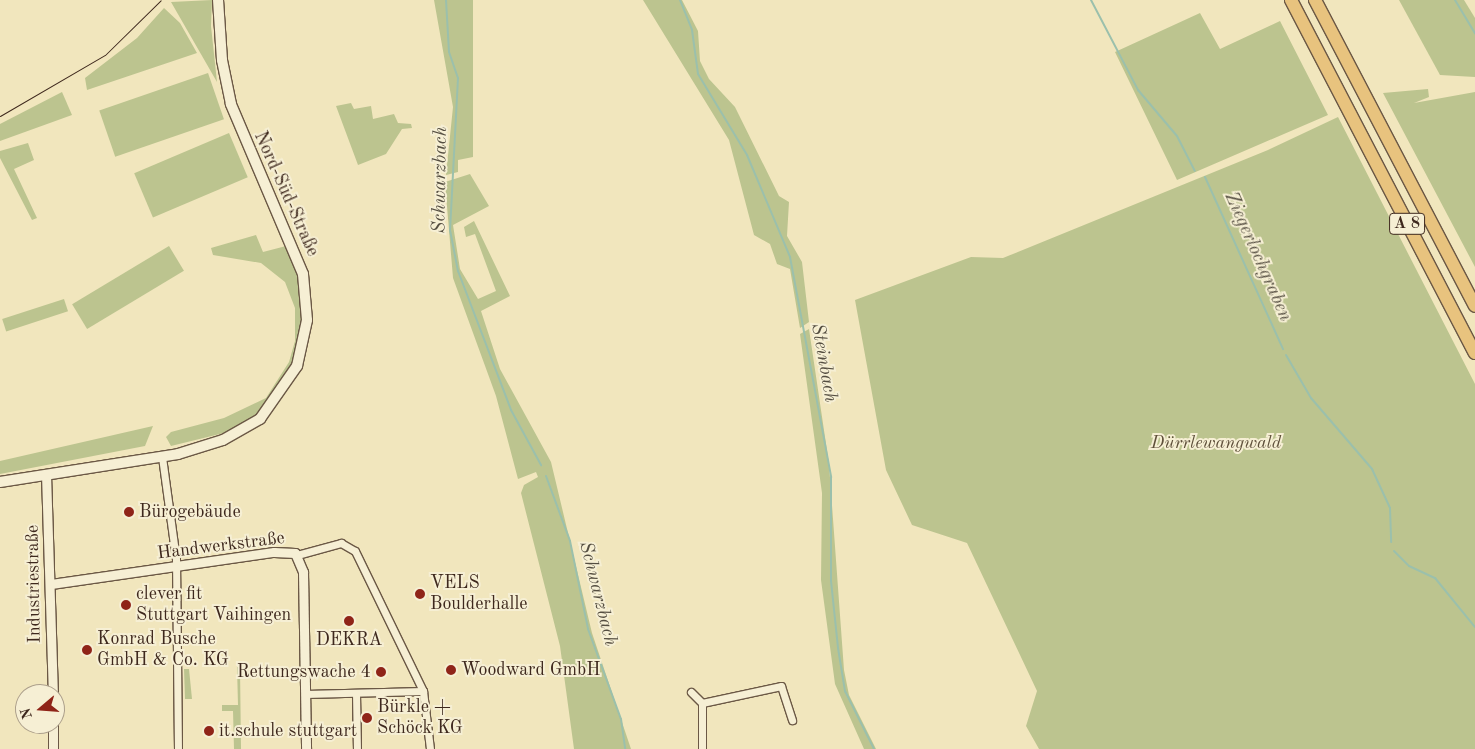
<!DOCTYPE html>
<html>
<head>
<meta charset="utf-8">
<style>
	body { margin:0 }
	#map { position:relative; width:1475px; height:749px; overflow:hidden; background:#f1e6bd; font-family:"Old Standard TT",serif }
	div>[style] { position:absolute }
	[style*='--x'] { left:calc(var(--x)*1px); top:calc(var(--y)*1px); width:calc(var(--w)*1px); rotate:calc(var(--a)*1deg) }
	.green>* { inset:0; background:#bcc48f; transform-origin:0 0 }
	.stream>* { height:2px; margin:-1px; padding:0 1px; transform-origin:1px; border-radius:1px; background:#9bc0ac }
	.roads { filter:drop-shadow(1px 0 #6b5845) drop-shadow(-1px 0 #6b5845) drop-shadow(0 1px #6b5845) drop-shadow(0 -1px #6b5845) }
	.minor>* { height:7px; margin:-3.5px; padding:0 3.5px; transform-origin:3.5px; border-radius:3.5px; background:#f6efd4 }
	.tertiary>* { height:9px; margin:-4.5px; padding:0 4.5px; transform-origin:4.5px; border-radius:4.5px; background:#f6efd4 }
	.secondary>* { height:10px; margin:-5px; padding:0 5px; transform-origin:5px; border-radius:5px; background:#f6efd4 }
	.motorway>* { height:12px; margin:-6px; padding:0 6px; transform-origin:6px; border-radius:6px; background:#e8c37e }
	.tram>* { height:1px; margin:-0.5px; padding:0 0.5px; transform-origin:0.5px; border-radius:0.5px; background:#3e281d }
	.dots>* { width:14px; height:14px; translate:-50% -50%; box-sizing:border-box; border:2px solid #f6efd4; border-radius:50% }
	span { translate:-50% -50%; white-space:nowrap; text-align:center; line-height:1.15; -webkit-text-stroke:4px #f6efd4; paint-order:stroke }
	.shield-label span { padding:1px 4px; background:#f6efd4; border:1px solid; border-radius:4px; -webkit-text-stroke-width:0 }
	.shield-label { font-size:16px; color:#3e281d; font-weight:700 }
	.street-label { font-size:18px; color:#3e281d }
	.park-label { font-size:18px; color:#5e4f3a; font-style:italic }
	.poi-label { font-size:18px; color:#3e281d }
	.left { translate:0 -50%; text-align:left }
	.right { translate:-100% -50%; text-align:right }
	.water-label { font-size:19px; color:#554e41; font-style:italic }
	.north { position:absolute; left:15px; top:684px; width:50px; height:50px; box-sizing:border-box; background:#f6efd4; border:1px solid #ac9f8b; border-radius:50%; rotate:252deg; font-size:14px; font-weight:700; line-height:20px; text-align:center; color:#3e281d }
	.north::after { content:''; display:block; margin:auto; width:18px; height:22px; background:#8f2418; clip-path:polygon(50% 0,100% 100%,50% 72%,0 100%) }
</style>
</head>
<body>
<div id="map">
	<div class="green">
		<div style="clip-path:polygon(212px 0,211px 26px,217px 82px,171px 2px)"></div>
		<div style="clip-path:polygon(434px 0,473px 0,473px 157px,458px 160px,458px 172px,446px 175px,453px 107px)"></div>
		<div style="clip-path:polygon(643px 0,682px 0,698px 31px,700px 61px,709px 79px,735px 107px,779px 196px,789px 202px,787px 236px,802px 262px,809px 322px,800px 328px,790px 269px,777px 264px,770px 244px,754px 235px,729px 140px)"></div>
		<div style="clip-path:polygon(1399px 0,1464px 0,1475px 18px,1475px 77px,1440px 75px)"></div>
		<div style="clip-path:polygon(164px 8px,180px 23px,197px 53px,87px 90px,85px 78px,137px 38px)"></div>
		<div style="clip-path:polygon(1200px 13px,1220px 49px,1280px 21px,1328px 115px,1177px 180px,1115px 52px)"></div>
		<div style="left:208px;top:73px;width:49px;height:115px;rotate:71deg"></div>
		<div style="clip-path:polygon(1428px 89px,1429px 97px,1414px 103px,1475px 92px,1475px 267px,1383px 93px)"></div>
		<div style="clip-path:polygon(62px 92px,72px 115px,0 141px,0 124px)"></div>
		<div style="clip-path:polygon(351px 103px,354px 109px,371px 106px,373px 119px,394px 114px,398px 123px,411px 124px,412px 128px,402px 129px,386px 154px,358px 165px,336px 106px)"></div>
		<div style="clip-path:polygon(1338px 117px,1475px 384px,1475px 749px,1039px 749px,1026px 726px,1037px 691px,967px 543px,912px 525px,886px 470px,855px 300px,971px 257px,1003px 258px,1268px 150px)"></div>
		<div style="left:229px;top:133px;width:48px;height:103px;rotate:67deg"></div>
		<div style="clip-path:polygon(28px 143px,34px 160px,14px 169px,37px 218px,32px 220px,0 158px,0 151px)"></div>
		<div style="clip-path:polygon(470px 174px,489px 206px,453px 225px,460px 269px,478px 299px,496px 291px,475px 234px,466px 237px,464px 227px,474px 221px,510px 296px,481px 311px,500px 369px,551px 462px,592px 633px,631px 749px,574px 749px,560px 646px,521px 493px,524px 485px,538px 477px,536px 472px,518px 479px,496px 396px,453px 278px,445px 182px)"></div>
		<div style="clip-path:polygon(256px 235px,263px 252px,290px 245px,302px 279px,304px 308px,296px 362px,272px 400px,253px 419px,228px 432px,171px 446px,166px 437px,171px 432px,224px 418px,266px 398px,289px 362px,295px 341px,295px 308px,285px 282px,261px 263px,213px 255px,211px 248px)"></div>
		<div style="left:169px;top:246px;width:29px;height:113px;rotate:59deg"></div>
		<div style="left:64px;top:299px;width:13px;height:65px;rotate:72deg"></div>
		<div style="clip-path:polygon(809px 329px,829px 464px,844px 670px,849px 695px,876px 749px,864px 749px,835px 684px,821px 580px,822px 493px,800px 334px)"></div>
		<div style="clip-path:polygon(153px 426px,145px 446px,0 474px,0 461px)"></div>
		<div style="clip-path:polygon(237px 667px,240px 667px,241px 749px,234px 749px,233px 711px,222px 711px,222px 705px,238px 705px)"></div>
		<div style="clip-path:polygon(184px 669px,189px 669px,192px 699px,185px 699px)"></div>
	</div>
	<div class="stream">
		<div style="--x:446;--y:0;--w:52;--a:86.7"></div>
		<div style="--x:449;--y:52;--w:28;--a:71"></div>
		<div style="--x:458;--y:78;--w:152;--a:93"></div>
		<div style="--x:450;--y:230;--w:42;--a:79"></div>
		<div style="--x:458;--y:271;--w:149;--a:69.1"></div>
		<div style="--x:511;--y:410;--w:63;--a:61.4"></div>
		<div style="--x:680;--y:0;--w:32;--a:68"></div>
		<div style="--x:692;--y:30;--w:44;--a:82.2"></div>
		<div style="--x:698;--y:74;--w:95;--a:58.8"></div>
		<div style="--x:747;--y:155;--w:111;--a:67.1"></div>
		<div style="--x:790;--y:257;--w:224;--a:79.4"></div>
		<div style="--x:831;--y:477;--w:104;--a:90"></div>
		<div style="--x:831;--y:581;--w:67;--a:84"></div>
		<div style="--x:838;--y:648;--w:44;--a:80.8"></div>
		<div style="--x:845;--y:691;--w:65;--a:63.4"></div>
		<div style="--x:1091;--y:0;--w:102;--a:62.4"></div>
		<div style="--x:1138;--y:90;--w:60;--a:49.7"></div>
		<div style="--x:1177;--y:136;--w:39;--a:63"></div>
		<div style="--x:1455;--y:0;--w:39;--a:59"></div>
		<div style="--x:1205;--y:177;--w:189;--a:65.6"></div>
		<div style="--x:1286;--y:355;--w:50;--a:59.8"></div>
		<div style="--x:1311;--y:398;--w:94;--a:49.3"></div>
		<div style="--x:1372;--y:469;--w:43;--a:65.2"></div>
		<div style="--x:1390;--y:508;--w:34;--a:88"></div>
		<div style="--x:546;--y:476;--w:69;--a:69.7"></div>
		<div style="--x:570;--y:541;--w:90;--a:78.4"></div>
		<div style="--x:588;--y:629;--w:96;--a:69.9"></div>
		<div style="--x:621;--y:719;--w:30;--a:82"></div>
		<div style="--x:1394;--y:551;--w:21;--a:45"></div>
		<div style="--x:1409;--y:566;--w:29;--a:25"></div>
		<div style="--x:1435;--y:578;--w:63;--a:50.8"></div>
	</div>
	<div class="roads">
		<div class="minor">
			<div style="--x:162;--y:457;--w:103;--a:82.2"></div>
			<div style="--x:176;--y:559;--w:190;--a:89.4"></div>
			<div style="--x:297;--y:555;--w:46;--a:-15.3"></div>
			<div style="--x:341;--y:543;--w:16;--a:30"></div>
			<div style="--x:355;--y:551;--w:156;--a:64.1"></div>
			<div style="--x:423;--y:691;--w:58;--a:83.1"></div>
			<div style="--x:691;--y:692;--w:16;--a:45"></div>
			<div style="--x:356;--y:693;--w:56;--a:89"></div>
			<div style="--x:305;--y:694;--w:118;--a:-1.5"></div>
			<div style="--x:702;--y:703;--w:81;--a:-12.1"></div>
			<div style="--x:781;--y:686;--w:36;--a:72"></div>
			<div style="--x:702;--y:749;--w:46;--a:-90"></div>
		</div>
		<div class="tertiary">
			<div style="--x:46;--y:474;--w:220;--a:88.2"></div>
			<div style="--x:51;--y:584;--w:225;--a:-8.2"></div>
			<div style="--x:274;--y:552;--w:21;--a:3"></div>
			<div style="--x:295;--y:553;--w:21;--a:67"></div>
			<div style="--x:303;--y:572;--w:177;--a:89"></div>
			<div style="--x:53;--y:724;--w:25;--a:90"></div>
		</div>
		<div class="secondary">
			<div style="--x:0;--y:482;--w:180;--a:-8.9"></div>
			<div style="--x:178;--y:454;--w:47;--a:-17.3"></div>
			<div style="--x:223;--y:440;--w:43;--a:-29.6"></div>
			<div style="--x:260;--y:419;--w:65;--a:-55.1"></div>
			<div style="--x:297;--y:366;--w:47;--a:-77.7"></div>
			<div style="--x:307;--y:320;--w:46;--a:-95"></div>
			<div style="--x:303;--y:274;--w:185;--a:-113"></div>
			<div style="--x:231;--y:104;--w:45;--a:-101.6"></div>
			<div style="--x:222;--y:60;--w:60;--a:-93.8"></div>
		</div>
		<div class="motorway">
			<div style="--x:1291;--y:0;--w:398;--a:62.5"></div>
			<div style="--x:1315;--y:0;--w:345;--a:62.4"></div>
		</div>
	</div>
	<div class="tram">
		<div style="--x:0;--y:116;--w:121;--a:-30.2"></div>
		<div style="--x:105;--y:55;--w:78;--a:-44.5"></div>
	</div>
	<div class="dots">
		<div style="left:129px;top:512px;background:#8f2418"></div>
		<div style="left:420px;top:594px;background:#8f2418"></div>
		<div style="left:126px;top:605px;background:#8f2418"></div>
		<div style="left:349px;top:621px;background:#8f2418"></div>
		<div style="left:87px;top:650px;background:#8f2418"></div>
		<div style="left:451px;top:670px;background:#8f2418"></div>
		<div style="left:381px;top:672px;background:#8f2418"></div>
		<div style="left:367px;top:718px;background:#8f2418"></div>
		<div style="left:209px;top:731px;background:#8f2418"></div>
	</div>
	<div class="shield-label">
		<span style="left:1407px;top:224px">A 8</span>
	</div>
	<div class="street-label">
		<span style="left:286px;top:194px;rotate:66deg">Nord-Süd-Straße</span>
		<span style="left:221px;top:546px;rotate:-7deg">Handwerkstraße</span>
		<span style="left:34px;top:584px;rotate:-91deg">Industriestraße</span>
	</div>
	<div class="park-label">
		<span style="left:1216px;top:443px">Dürrlewangwald</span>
	</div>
	<div class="poi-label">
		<span class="left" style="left:139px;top:512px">Bürogebäude</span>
		<span class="left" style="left:430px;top:594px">VELS<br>Boulderhalle</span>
		<span class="left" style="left:136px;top:605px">clever fit<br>Stuttgart Vaihingen</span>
		<span class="left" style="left:97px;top:650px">Konrad Busche<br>GmbH &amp; Co. KG</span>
		<span style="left:349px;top:640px">DEKRA</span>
		<span class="left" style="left:461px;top:670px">Woodward GmbH</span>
		<span class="right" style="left:371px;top:672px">Rettungswache 4</span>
		<span class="left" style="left:377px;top:718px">Bürkle +<br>Schöck KG</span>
		<span class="left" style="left:219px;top:731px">it.schule stuttgart</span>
	</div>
	<div class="water-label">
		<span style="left:441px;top:180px;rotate:-89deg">Schwarzbach</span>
		<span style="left:1257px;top:257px;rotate:66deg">Ziegerlochgraben</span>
		<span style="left:823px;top:363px;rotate:80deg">Steinbach</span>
		<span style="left:597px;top:594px;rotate:76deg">Schwarzbach</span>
	</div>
	<div class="north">N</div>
</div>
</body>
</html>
